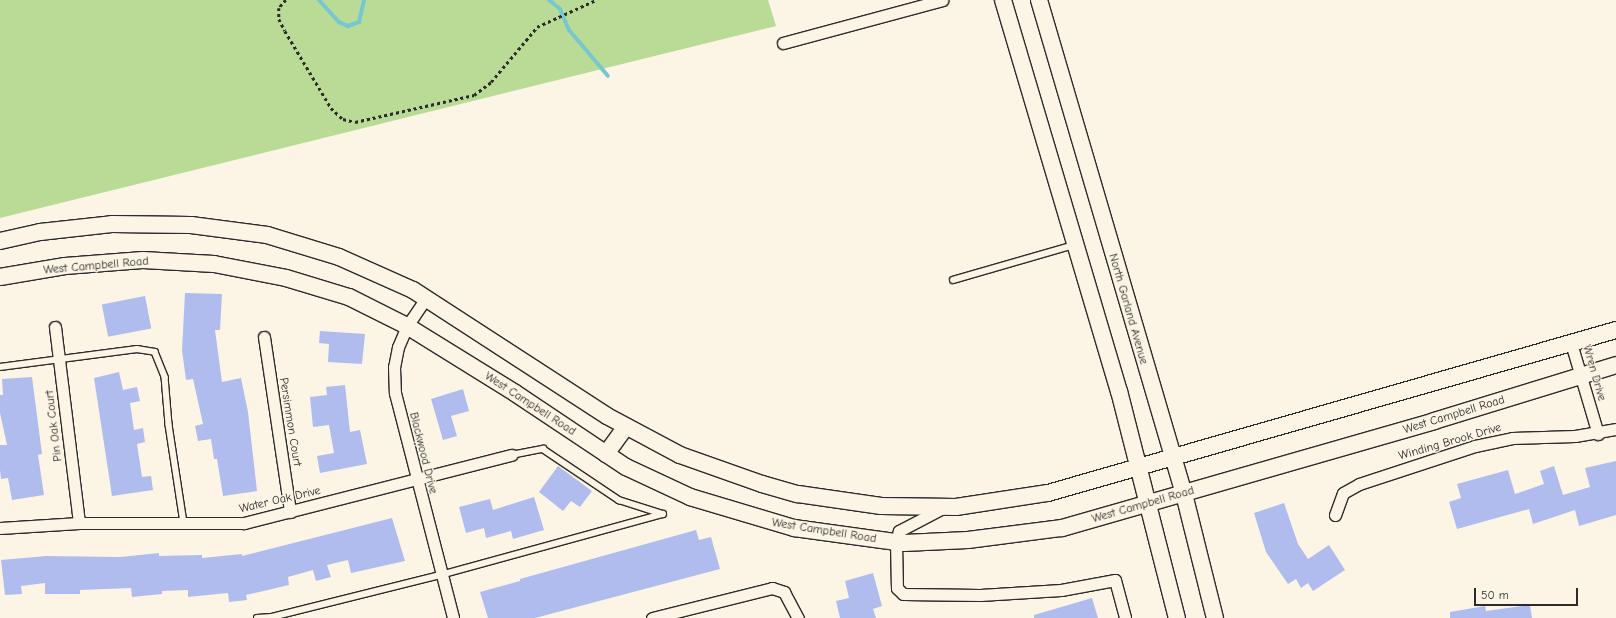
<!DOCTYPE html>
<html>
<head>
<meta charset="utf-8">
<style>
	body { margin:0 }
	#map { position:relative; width:1616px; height:618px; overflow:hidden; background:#fcf5e5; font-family:"Comic Neue",sans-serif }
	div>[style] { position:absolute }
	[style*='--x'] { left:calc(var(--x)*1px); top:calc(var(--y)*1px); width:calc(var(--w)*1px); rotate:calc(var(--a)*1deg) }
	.green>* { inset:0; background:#badb95 }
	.stream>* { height:4px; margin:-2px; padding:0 2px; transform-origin:2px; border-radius:2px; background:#77c7d0 }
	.building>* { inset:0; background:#b0bced; transform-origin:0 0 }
	.path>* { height:2.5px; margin-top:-1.25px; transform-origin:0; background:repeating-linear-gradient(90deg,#2b2b2b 0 3px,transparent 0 6px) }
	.roads { filter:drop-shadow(1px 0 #2b2b2b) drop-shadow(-1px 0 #2b2b2b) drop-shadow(0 1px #2b2b2b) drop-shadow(0 -1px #2b2b2b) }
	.service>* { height:5.5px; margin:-2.75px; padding:0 2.75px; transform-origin:2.75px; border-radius:2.75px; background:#fcf5e5 }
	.minor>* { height:11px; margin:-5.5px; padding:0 5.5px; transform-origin:5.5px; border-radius:5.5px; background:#fcf5e5 }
	.secondary>* { height:16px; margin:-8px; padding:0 8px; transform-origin:8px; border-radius:8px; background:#fcf5e5 }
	span { translate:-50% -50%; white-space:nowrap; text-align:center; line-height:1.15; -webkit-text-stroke:3px #fcf5e5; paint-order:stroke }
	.street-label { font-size:12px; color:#2b2b2b }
	.scale { position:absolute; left:1474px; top:588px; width:104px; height:18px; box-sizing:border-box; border:2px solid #2b2b2b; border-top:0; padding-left:5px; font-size:12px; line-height:14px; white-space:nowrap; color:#2b2b2b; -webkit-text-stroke:3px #fcf5e5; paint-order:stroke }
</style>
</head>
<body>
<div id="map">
	<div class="green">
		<div style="clip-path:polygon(0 0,768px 0,776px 26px,0 218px)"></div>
	</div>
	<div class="stream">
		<div style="--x:319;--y:0;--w:30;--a:48"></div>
		<div style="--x:339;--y:22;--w:10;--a:24"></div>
		<div style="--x:348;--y:26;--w:12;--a:-20"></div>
		<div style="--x:359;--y:22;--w:23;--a:-77"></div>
		<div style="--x:549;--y:0;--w:14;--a:39"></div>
		<div style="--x:560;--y:9;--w:23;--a:67"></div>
		<div style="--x:569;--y:30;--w:60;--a:49.7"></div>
	</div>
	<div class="building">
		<div style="clip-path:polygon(185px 293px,222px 294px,220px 330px,215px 330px,222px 382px,241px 378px,248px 412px,257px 491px,223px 496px,217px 459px,214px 459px,211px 439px,198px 441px,195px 426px,203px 424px,193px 379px,186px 380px,182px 350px)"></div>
		<div style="left:145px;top:296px;width:33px;height:44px;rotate:79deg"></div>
		<div style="clip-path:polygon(320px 331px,365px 334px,362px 364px,328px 362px,329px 344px,319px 343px)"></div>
		<div style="clip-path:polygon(119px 372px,123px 390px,137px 387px,140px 401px,130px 403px,134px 430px,143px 428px,145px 442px,137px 444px,142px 477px,151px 476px,153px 490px,112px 496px,94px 378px)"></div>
		<div style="clip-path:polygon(32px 377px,42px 454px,38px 455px,44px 495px,12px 500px,8px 478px,1px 479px,0 470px,0 445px,7px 445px,0 413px,0 395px,3px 395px,2px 379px)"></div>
		<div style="clip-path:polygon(345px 385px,350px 432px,360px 430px,367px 464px,320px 473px,317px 456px,334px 453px,329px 425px,313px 427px,310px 397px,327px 395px,326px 387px)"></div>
		<div style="clip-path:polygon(463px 389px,469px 411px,451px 416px,457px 436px,443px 440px,431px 399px)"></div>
		<div style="clip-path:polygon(1616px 461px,1616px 515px,1579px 526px,1575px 510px,1533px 524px,1529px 509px,1457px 529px,1449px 502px,1461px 498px,1457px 484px,1508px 470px,1515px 494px,1544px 484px,1540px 471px,1554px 466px,1563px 495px,1590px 487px,1585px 468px)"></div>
		<div style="clip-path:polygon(558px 466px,592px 491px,580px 507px,571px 501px,563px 511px,539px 492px)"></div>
		<div style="clip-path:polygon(534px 497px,544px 530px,513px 539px,511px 531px,486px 538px,484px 528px,466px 533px,459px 507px,490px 499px,493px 510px)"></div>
		<div style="clip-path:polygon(1284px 503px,1298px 544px,1308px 559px,1329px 545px,1345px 570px,1313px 591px,1308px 583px,1301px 588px,1296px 579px,1288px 584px,1266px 552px,1254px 513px)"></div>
		<div style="clip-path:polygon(392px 518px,405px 561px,351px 573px,348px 560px,327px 565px,331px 577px,316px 581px,313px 570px,288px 577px,289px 585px,246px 595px,247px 600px,229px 602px,228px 593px,188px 597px,188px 590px,162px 591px,162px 594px,132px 597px,131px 588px,80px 590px,80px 594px,45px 594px,45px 583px,21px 586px,22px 594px,5px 595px,1px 560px,46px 556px,120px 557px,159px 553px,159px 556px,202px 555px,202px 558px,242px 554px,242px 556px)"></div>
		<div style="clip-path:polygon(696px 530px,699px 540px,711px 537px,720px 569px,535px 618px,488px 618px,480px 592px,520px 581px,520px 579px)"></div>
		<div style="clip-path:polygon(873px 573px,882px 606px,873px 609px,876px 618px,840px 618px,836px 601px,849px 598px,845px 581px)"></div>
		<div style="clip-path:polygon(1092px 598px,1098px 618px,1034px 618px,1034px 615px)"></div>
		<div style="clip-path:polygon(1530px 605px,1532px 618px,1450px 618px,1450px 612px,1485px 606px,1486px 611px)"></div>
	</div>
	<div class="path">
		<div style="--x:286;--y:0;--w:11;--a:131"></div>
		<div style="--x:279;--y:8;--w:11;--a:90"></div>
		<div style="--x:279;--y:19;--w:13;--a:63"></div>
		<div style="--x:285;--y:31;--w:90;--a:59.1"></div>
		<div style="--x:331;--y:108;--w:16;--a:43"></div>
		<div style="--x:343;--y:119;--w:12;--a:14"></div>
		<div style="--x:355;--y:122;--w:122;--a:-12.8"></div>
		<div style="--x:474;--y:95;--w:21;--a:-37"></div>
		<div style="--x:491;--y:82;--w:72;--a:-50.1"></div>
		<div style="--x:537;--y:27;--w:65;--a:-24.6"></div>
	</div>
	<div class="roads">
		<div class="service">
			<div style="--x:953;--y:280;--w:126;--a:-16.1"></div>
			<div style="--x:0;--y:367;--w:138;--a:-7.5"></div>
			<div style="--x:137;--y:349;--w:18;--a:9"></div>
			<div style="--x:155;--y:352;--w:27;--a:68"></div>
			<div style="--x:165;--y:377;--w:48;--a:85.2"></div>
			<div style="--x:169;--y:425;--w:99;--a:81.3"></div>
			<div style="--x:511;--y:455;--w:33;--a:-11"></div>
			<div style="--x:543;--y:449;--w:92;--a:33.9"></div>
			<div style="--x:619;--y:500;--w:46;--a:17.7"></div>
			<div style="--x:257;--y:618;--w:15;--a:-4"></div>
			<div style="--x:272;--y:617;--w:174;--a:-14"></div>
			<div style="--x:441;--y:575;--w:230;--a:-15.4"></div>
		</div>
		<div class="minor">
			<div style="--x:783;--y:43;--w:165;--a:-15.1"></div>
			<div style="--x:426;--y:298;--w:34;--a:124"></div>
			<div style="--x:407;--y:326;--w:23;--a:113"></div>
			<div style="--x:398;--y:347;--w:20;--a:101"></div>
			<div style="--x:394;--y:367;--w:26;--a:88"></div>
			<div style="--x:395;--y:393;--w:232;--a:75.5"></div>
			<div style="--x:55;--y:327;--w:197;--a:83"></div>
			<div style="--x:264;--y:337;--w:177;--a:81.5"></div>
			<div style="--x:1571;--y:343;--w:95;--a:73.5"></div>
			<div style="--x:943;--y:508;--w:50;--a:152.4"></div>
			<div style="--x:899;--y:531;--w:11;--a:105"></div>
			<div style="--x:896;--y:542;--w:46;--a:88.8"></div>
			<div style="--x:897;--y:588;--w:8;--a:45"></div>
			<div style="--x:903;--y:594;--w:77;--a:0.7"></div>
			<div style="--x:980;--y:595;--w:81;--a:-3.5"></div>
			<div style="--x:1061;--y:590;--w:55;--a:-10.5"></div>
			<div style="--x:1115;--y:580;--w:39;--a:75"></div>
			<div style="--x:1335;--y:515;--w:23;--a:-70"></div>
			<div style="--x:1343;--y:493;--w:18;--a:-29"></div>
			<div style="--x:1359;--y:484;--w:122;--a:-18.1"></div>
			<div style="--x:1475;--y:446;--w:38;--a:-12"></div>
			<div style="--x:1512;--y:438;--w:63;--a:-1.8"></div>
			<div style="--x:1575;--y:436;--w:42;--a:-9.7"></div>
			<div style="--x:0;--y:528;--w:79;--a:-3.6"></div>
			<div style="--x:79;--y:523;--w:165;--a:0"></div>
			<div style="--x:244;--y:523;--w:276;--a:-14.3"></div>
			<div style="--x:652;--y:618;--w:124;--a:-14"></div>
			<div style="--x:772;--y:588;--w:13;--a:18"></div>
			<div style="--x:784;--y:592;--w:30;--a:62"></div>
		</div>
		<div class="secondary">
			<div style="--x:1003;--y:0;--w:408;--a:73.5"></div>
			<div style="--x:1119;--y:391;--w:234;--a:75.7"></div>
			<div style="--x:1039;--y:0;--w:515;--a:73.64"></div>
			<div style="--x:1184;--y:494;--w:128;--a:76"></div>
			<div style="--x:0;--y:241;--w:41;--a:-12.7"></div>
			<div style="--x:40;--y:232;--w:72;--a:-6.3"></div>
			<div style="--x:112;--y:224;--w:79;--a:0.7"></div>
			<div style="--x:191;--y:225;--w:77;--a:7.5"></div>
			<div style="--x:267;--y:235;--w:75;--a:17"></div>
			<div style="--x:339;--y:257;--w:81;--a:24"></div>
			<div style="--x:413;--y:290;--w:231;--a:33"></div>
			<div style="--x:607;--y:416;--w:83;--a:28.1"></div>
			<div style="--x:680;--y:455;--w:87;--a:19.5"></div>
			<div style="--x:762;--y:484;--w:37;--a:16"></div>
			<div style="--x:798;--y:494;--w:84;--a:8.2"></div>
			<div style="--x:881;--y:506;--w:75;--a:0.8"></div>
			<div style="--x:956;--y:507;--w:93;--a:-8.7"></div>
			<div style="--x:1048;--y:493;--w:591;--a:-16.01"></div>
			<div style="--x:0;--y:277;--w:66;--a:-9.6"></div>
			<div style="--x:65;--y:266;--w:78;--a:-4.4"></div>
			<div style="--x:143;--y:260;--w:71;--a:3.2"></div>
			<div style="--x:214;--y:264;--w:73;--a:11"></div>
			<div style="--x:286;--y:278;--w:66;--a:16.8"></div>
			<div style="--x:349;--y:297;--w:65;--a:26.6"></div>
			<div style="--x:407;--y:326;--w:127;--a:31.8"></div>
			<div style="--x:515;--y:393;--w:133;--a:33.7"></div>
			<div style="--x:626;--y:467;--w:71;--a:25.1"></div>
			<div style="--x:690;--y:497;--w:109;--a:16.6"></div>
			<div style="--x:794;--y:528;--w:111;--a:7.8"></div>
			<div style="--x:904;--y:543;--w:64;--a:-2.7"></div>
			<div style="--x:968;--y:540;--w:95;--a:-7.3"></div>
			<div style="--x:1062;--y:528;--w:387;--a:-16"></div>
			<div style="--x:1434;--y:421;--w:190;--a:-17.1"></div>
			<div style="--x:606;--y:454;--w:34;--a:-54"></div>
		</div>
	</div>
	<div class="street-label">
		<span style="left:96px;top:266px;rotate:-5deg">West Campbell Road</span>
		<span style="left:1128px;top:309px;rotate:74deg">North Garland Avenue</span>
		<span style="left:1594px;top:373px;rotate:74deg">Wren Drive</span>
		<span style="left:530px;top:404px;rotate:33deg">West Campbell Road</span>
		<span style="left:1454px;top:415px;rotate:-17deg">West Campbell Road</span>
		<span style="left:290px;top:422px;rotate:81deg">Persimmon Court</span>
		<span style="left:54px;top:426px;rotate:-97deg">Pin Oak Court</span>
		<span style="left:1450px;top:442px;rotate:-16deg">Winding Brook Drive</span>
		<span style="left:423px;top:453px;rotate:76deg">Blackwood Drive</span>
		<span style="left:280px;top:500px;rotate:-13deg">Water Oak Drive</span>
		<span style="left:1143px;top:505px;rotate:-16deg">West Campbell Road</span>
		<span style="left:824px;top:531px;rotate:9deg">West Campbell Road</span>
	</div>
	<div class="scale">50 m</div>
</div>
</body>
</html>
